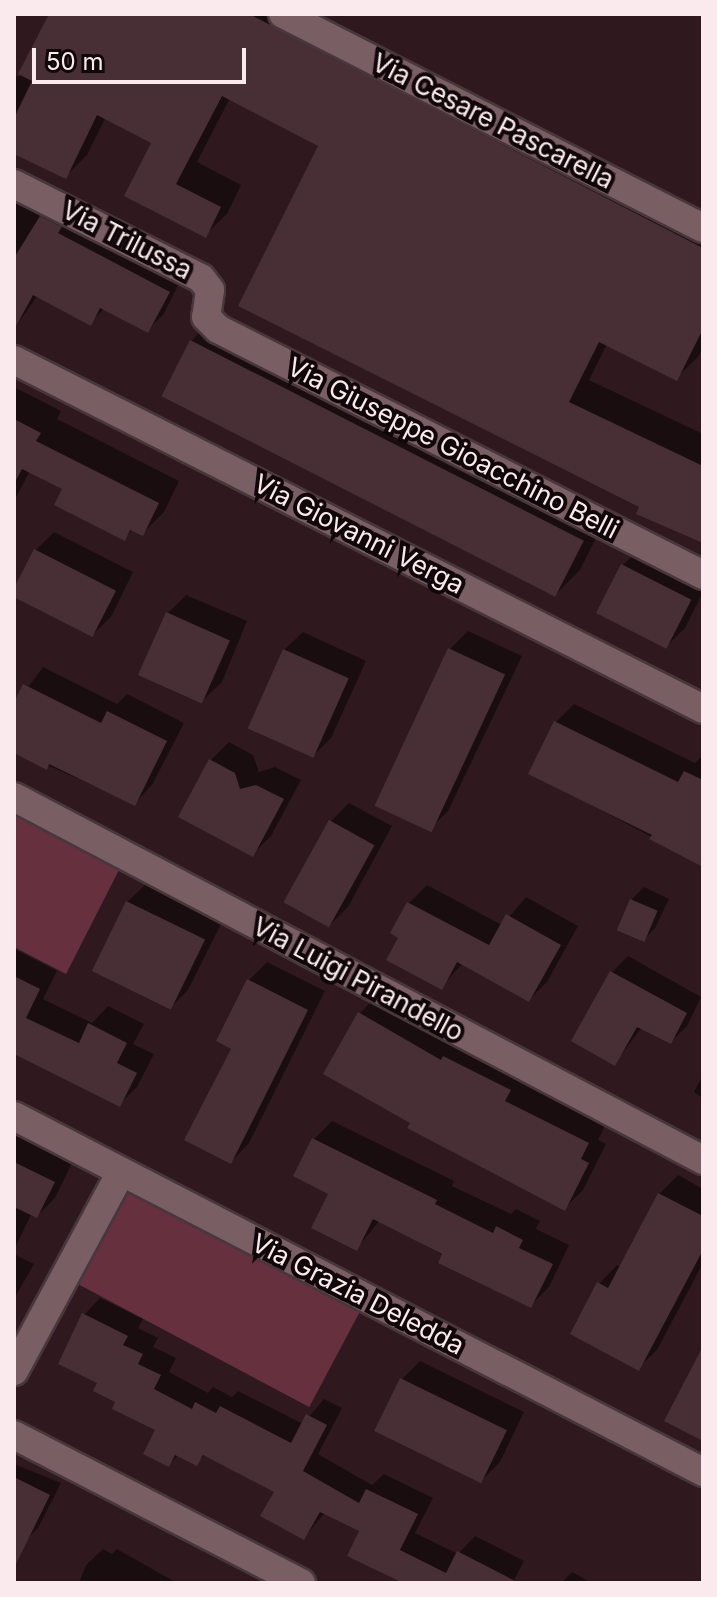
<!DOCTYPE html>
<html>
<head>
<meta charset="utf-8">
<style>
	body { margin:0 }
	#map { position:relative; width:717px; height:1597px; overflow:hidden; background:#2f191f; font-family:Inter,sans-serif }
	div>[style] { position:absolute }
	[style*='--x'] { left:calc(var(--x)*1px); top:calc(var(--y)*1px); width:calc(var(--w)*1px); rotate:calc(var(--a)*1deg) }
	.green>* { inset:0; background:#66303f; transform-origin:0 0 }
	.shadow>* { inset:0; background:#0007 }
	.building>* { inset:0; background:#472f35; transform-origin:0 0 }
	.roads { filter:drop-shadow(2px 0 #48373b) drop-shadow(-2px 0 #48373b) drop-shadow(0 2px #48373b) drop-shadow(0 -2px #48373b) }
	.minor>* { height:28px; margin:-14px; padding:0 14px; transform-origin:14px; border-radius:14px; background:#795e64 }
	span { translate:-50% -50%; white-space:nowrap; text-align:center; line-height:1.15; -webkit-text-stroke:8px #11070a; paint-order:stroke }
	.street-label { font-size:26px; color:#faeaed }
	.frame { position:absolute; inset:0; border:16px solid #faeaed; pointer-events:none }
	.scale { position:absolute; left:32px; top:48px; width:214px; height:36px; box-sizing:border-box; border:4px solid #faeaed; border-top:0; padding-left:10px; font-size:24px; line-height:28px; white-space:nowrap; color:#faeaed; -webkit-text-stroke:6px #11070a; paint-order:stroke }
</style>
</head>
<body>
<div id="map">
	<div class="green">
		<div style="clip-path:polygon(14px 813px,120px 868px,66px 974px,14px 947px)"></div>
		<div style="left:129px;top:1190px;width:261px;height:107px;rotate:28deg"></div>
	</div>
	<div class="shadow">
		<div style="clip-path:polygon(51px 14px,313px 14px,703px 216px,703px 347px,698px 357px,676px 378px,607px 344px,589px 380px,703px 434px,703px 542px,642px 506px,321px 145px,230px 98px,197px 162px,241px 185px,227px 214px,205px 235px,126px 196px,154px 142px,106px 117px,87px 155px,65px 177px,14px 152px,14px 75px,19px 77px)"></div>
		<div style="clip-path:polygon(14px 189px,183px 276px,163px 315px,147px 330px,105px 308px,90px 323px,38px 295px,14px 329px)"></div>
		<div style="clip-path:polygon(214px 318px,607px 516px,580px 570px,557px 593px,165px 396px,191px 341px)"></div>
		<div style="clip-path:polygon(14px 387px,61px 411px,57px 419px,179px 481px,164px 512px,142px 534px,134px 529px,124px 538px,65px 489px,30px 471px,14px 501px)"></div>
		<div style="clip-path:polygon(54px 532px,133px 572px,111px 617px,92px 635px,14px 595px,36px 550px)"></div>
		<div style="clip-path:polygon(641px 547px,703px 579px,703px 592px,685px 628px,667px 646px,622px 566px)"></div>
		<div style="clip-path:polygon(186px 595px,247px 621px,222px 682px,203px 700px,168px 613px)"></div>
		<div style="clip-path:polygon(468px 631px,522px 656px,448px 811px,430px 829px,450px 649px)"></div>
		<div style="clip-path:polygon(303px 632px,366px 661px,331px 738px,313px 756px,284px 650px)"></div>
		<div style="clip-path:polygon(43px 667px,117px 704px,127px 694px,184px 723px,152px 785px,134px 804px,14px 750px,14px 706px)"></div>
		<div style="clip-path:polygon(574px 704px,695px 763px,703px 755px,703px 864px,531px 773px,556px 722px)"></div>
		<div style="clip-path:polygon(229px 742px,253px 755px,259px 772px,275px 767px,301px 780px,271px 836px,253px 854px,211px 760px)"></div>
		<div style="clip-path:polygon(349px 803px,392px 826px,348px 907px,330px 925px,331px 821px)"></div>
		<div style="clip-path:polygon(146px 884px,222px 922px,188px 990px,170px 1008px,127px 902px)"></div>
		<div style="clip-path:polygon(427px 885px,502px 925px,526px 897px,578px 926px,547px 982px,529px 1000px,463px 963px,441px 987px,401px 937px,409px 903px)"></div>
		<div style="clip-path:polygon(644px 887px,669px 899px,655px 928px,642px 941px,631px 900px)"></div>
		<div style="clip-path:polygon(14px 949px,57px 971px,43px 999px,92px 1023px,108px 1006px,144px 1024px,133px 1044px,154px 1054px,137px 1087px,119px 1105px,14px 1040px)"></div>
		<div style="clip-path:polygon(628px 956px,701px 997px,687px 1026px,671px 1042px,642px 1027px,615px 1063px,573px 1040px,612px 972px)"></div>
		<div style="clip-path:polygon(267px 962px,325px 991px,249px 1143px,231px 1162px,234px 1048px,249px 980px)"></div>
		<div style="clip-path:polygon(378px 995px,527px 1071px,522px 1083px,606px 1124px,598px 1140px,606px 1144px,583px 1190px,564px 1209px,412px 1123px,359px 1014px)"></div>
		<div style="clip-path:polygon(703px 1075px,703px 1098px,694px 1092px)"></div>
		<div style="clip-path:polygon(332px 1121px,454px 1181px,452px 1186px,511px 1214px,516px 1209px,540px 1221px,536px 1229px,569px 1245px,549px 1287px,531px 1305px,380px 1220px,357px 1248px,314px 1139px)"></div>
		<div style="clip-path:polygon(14px 1135px,72px 1163px,55px 1198px,37px 1216px,32px 1213px,14px 1250px)"></div>
		<div style="clip-path:polygon(678px 1175px,703px 1189px,703px 1263px,657px 1350px,638px 1368px,599px 1284px,617px 1265px,621px 1268px,659px 1194px)"></div>
		<div style="clip-path:polygon(14px 1254px,34px 1264px,14px 1299px)"></div>
		<div style="clip-path:polygon(100px 1298px,143px 1319px,138px 1328px,158px 1338px,153px 1347px,176px 1358px,169px 1372px,208px 1393px,213px 1387px,232px 1397px,238px 1391px,303px 1424px,324px 1399px,342px 1408px,318px 1454px,372px 1485px,384px 1474px,433px 1498px,415px 1533px,458px 1554px,475px 1536px,524px 1561px,514px 1580px,520px 1583px,407px 1583px,362px 1530px,325px 1512px,304px 1538px,277px 1491px,206px 1454px,196px 1464px,179px 1454px,169px 1465px,158px 1429px,100px 1382px,84px 1315px)"></div>
		<div style="clip-path:polygon(420px 1361px,524px 1412px,500px 1462px,481px 1481px,401px 1380px)"></div>
		<div style="clip-path:polygon(14px 1464px,61px 1483px,38px 1528px,26px 1540px,14px 1534px)"></div>
		<div style="clip-path:polygon(103px 1549px,112px 1554px,117px 1549px,177px 1583px,79px 1583px,86px 1565px)"></div>
		<div style="clip-path:polygon(572px 1572px,591px 1583px,561px 1583px)"></div>
	</div>
	<div class="building">
		<div style="clip-path:polygon(49px 14px,249px 14px,703px 248px,703px 329px,677px 381px,599px 342px,569px 402px,703px 466px,703px 543px,636px 514px,639px 507px,238px 306px,318px 146px,222px 96px,176px 184px,221px 207px,206px 238px,124px 196px,151px 143px,97px 115px,66px 179px,14px 154px,14px 118px,32px 81px,18px 74px)"></div>
		<div style="clip-path:polygon(40px 216px,62px 227px,58px 233px,170px 292px,148px 333px,100px 308px,91px 326px,33px 295px,14px 330px,14px 258px)"></div>
		<div style="left:190px;top:340px;width:442px;height:63px;rotate:27deg"></div>
		<div style="clip-path:polygon(14px 419px,41px 433px,36px 441px,159px 503px,143px 536px,130px 530px,125px 541px,54px 505px,62px 489px,22px 469px,14px 484px)"></div>
		<div style="left:34px;top:549px;width:92px;height:52px;rotate:27deg"></div>
		<div style="left:621px;top:564px;width:79px;height:55px;rotate:27deg"></div>
		<div style="left:166px;top:612px;width:70px;height:69px;rotate:24deg"></div>
		<div style="left:448px;top:648px;width:63px;height:174px;rotate:25deg"></div>
		<div style="left:283px;top:649px;width:72px;height:87px;rotate:24deg"></div>
		<div style="clip-path:polygon(23px 684px,101px 723px,107px 711px,167px 741px,135px 806px,49px 764px,47px 770px,14px 753px,14px 702px)"></div>
		<div style="clip-path:polygon(554px 721px,678px 782px,684px 771px,703px 780px,703px 867px,649px 839px,652px 835px,528px 774px)"></div>
		<div style="clip-path:polygon(209px 759px,235px 773px,240px 789px,256px 785px,284px 799px,253px 857px,178px 817px)"></div>
		<div style="left:329px;top:820px;width:52px;height:94px;rotate:29deg"></div>
		<div style="left:630px;top:899px;width:30px;height:34px;rotate:23deg"></div>
		<div style="left:126px;top:901px;width:88px;height:78px;rotate:26deg"></div>
		<div style="clip-path:polygon(407px 902px,489px 945px,506px 914px,561px 945px,529px 1002px,457px 962px,442px 990px,386px 960px,398px 938px,390px 933px)"></div>
		<div style="clip-path:polygon(610px 971px,687px 1013px,671px 1044px,637px 1027px,615px 1066px,571px 1041px)"></div>
		<div style="clip-path:polygon(14px 976px,40px 989px,26px 1018px,79px 1043px,88px 1023px,127px 1043px,117px 1063px,137px 1073px,120px 1107px,14px 1054px)"></div>
		<div style="clip-path:polygon(247px 979px,308px 1010px,231px 1164px,184px 1140px,231px 1049px,216px 1041px)"></div>
		<div style="clip-path:polygon(358px 1012px,441px 1060px,443px 1056px,511px 1090px,505px 1101px,589px 1143px,581px 1159px,589px 1163px,565px 1211px,407px 1128px,410px 1123px,323px 1074px)"></div>
		<div style="clip-path:polygon(312px 1138px,437px 1200px,435px 1204px,493px 1233px,496px 1226px,523px 1240px,519px 1248px,553px 1264px,531px 1308px,438px 1263px,442px 1254px,373px 1219px,357px 1251px,311px 1228px,328px 1194px,293px 1176px)"></div>
		<div style="clip-path:polygon(14px 1162px,55px 1182px,37px 1218px,14px 1207px)"></div>
		<div style="clip-path:polygon(658px 1193px,703px 1216px,703px 1250px,639px 1371px,570px 1334px,597px 1282px,608px 1288px)"></div>
		<div style="clip-path:polygon(82px 1313px,128px 1336px,123px 1345px,143px 1354px,138px 1364px,161px 1375px,154px 1389px,192px 1409px,195px 1402px,216px 1413px,220px 1406px,291px 1443px,306px 1414px,327px 1425px,303px 1471px,359px 1503px,366px 1489px,418px 1514px,400px 1550px,446px 1573px,457px 1551px,519px 1583px,403px 1583px,347px 1556px,359px 1531px,320px 1512px,304px 1540px,260px 1516px,274px 1492px,203px 1455px,197px 1466px,175px 1455px,169px 1467px,143px 1454px,155px 1430px,112px 1409px,115px 1402px,93px 1391px,97px 1383px,58px 1364px)"></div>
		<div style="clip-path:polygon(703px 1346px,703px 1441px,664px 1421px)"></div>
		<div style="left:400px;top:1378px;width:119px;height:59px;rotate:26deg"></div>
		<div style="clip-path:polygon(14px 1477px,50px 1495px,14px 1568px)"></div>
	</div>
	<div class="roads">
		<div class="minor">
			<div style="--x:283;--y:14;--w:471;--a:27"></div>
			<div style="--x:14;--y:184;--w:209;--a:26.7"></div>
			<div style="--x:201;--y:278;--w:15;--a:53"></div>
			<div style="--x:210;--y:290;--w:27;--a:98"></div>
			<div style="--x:206;--y:317;--w:17;--a:45"></div>
			<div style="--x:218;--y:329;--w:544;--a:26.89"></div>
			<div style="--x:14;--y:360;--w:772;--a:26.86"></div>
			<div style="--x:14;--y:797;--w:779;--a:27.78"></div>
			<div style="--x:14;--y:1116;--w:776;--a:27.32"></div>
			<div style="--x:14;--y:1371;--w:226;--a:-61.7"></div>
			<div style="--x:14;--y:1435;--w:323;--a:27.3"></div>
		</div>
	</div>
	<div class="street-label">
		<span style="left:493px;top:121px;rotate:27deg">Via Cesare Pascarella</span>
		<span style="left:127px;top:240px;rotate:27deg">Via Trilussa</span>
		<span style="left:453px;top:448px;rotate:27deg">Via Giuseppe Gioacchino Belli</span>
		<span style="left:359px;top:534px;rotate:27deg">Via Giovanni Verga</span>
		<span style="left:358px;top:979px;rotate:28deg">Via Luigi Pirandello</span>
		<span style="left:358px;top:1294px;rotate:27deg">Via Grazia Deledda</span>
	</div>
	<div class="frame"></div>
	<div class="scale">50 m</div>
</div>
</body>
</html>
